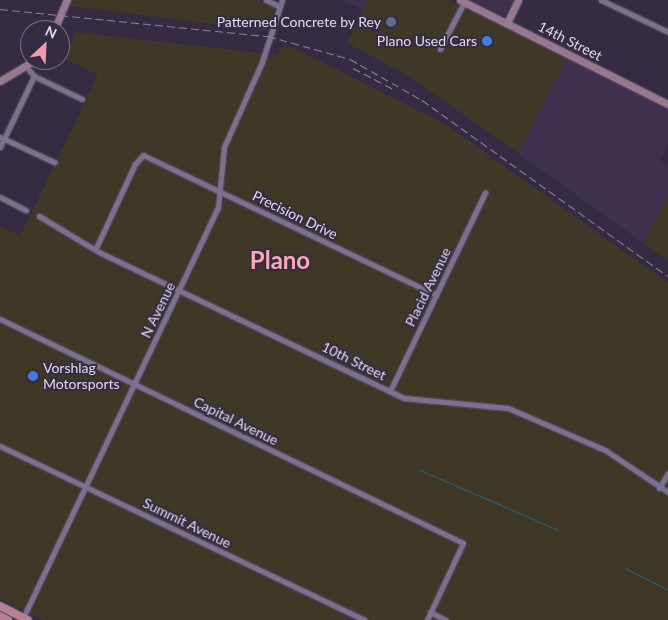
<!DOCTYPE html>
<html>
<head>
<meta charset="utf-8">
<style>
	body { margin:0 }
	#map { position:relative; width:668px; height:620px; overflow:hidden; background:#352b43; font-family:Lato,sans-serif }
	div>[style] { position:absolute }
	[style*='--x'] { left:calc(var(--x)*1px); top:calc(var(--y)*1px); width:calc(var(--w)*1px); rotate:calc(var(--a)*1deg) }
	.built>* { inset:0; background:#3e314f }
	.industrial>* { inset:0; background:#3f3826 }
	.stream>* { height:1px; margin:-0.5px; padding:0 0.5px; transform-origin:0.5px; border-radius:0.5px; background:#23607c }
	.roads { filter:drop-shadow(1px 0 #50475b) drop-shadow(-1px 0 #50475b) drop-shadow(0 1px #50475b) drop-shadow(0 -1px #50475b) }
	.street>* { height:5px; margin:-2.5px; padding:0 2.5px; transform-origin:2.5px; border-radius:2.5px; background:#7b718c }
	.secondary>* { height:7px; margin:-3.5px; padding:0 3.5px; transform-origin:3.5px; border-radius:3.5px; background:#98788e }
	.primary>* { height:8px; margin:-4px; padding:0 4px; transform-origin:4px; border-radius:4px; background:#b58091 }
	.rail>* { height:1px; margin-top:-0.5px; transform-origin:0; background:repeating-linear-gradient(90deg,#8b8497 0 8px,transparent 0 12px) }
	.dots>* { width:14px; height:14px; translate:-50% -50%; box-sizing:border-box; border:2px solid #352b43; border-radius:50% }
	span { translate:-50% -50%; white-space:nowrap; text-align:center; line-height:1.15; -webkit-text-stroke:4px #352b43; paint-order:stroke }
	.poi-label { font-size:14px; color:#e0dbea }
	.right { translate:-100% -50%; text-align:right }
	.left { translate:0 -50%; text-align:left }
	.street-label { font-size:14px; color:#e0dbea }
	.town-label { font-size:24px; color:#fda9b5; font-weight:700 }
	.north { position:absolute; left:20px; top:20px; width:50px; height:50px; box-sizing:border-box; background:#352b43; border:1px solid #797186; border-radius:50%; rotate:25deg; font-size:14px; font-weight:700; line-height:20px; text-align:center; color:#e0dbea }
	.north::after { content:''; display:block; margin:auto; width:18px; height:22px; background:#f39aa7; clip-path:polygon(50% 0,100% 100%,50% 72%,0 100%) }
</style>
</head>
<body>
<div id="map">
	<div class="built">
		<div style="clip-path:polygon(342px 0,368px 0,363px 10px)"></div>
		<div style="clip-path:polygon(471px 0,515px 0,503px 16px)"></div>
		<div style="clip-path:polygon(567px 58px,668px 109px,668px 145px,660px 161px,668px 165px,668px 193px,643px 243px,518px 153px)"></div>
	</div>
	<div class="industrial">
		<div style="clip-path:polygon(72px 0,260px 0,275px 8px,267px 31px,69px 6px)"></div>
		<div style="clip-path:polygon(368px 0,449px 0,567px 58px,518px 153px,407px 75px,347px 43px)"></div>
		<div style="clip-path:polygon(76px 32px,277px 55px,283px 46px,294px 48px,445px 124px,668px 283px,668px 620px,44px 620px,0 599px,0 226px,20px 236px,98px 75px,64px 58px)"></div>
		<div style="clip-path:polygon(668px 193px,668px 261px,643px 243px)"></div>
	</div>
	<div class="stream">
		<div style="--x:420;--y:470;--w:150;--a:23.5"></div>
		<div style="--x:625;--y:568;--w:48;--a:27.1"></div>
	</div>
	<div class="roads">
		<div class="street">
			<div style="--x:266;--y:0;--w:14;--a:25"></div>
			<div style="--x:601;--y:0;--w:74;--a:25.5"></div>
			<div style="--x:440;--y:49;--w:53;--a:-62.9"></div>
			<div style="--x:34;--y:76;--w:53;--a:25.6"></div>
			<div style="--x:0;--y:137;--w:60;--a:24.8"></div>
			<div style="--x:0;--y:147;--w:79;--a:-64.4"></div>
			<div style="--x:34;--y:76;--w:11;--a:-131"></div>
			<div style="--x:0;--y:197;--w:29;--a:27"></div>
			<div style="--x:39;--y:216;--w:70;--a:31"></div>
			<div style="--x:99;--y:252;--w:338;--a:25.6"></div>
			<div style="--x:404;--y:398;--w:104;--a:5.5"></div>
			<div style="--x:508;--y:408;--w:106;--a:23.4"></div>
			<div style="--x:605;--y:450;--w:76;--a:33.7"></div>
			<div style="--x:96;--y:248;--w:93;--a:-65.1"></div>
			<div style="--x:135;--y:164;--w:12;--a:-48"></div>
			<div style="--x:143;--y:155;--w:325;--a:25.5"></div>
			<div style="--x:0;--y:319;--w:514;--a:25.82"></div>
			<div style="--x:463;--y:543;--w:85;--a:115.1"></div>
			<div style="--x:390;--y:391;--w:220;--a:-64.4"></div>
			<div style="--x:0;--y:446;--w:404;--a:25.5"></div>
			<div style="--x:659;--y:488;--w:17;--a:-59"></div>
			<div style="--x:430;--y:612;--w:18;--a:27"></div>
			<div style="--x:22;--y:620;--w:456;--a:-64.6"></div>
			<div style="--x:218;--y:208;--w:61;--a:-84.4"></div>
			<div style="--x:224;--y:147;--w:93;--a:-65.9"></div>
			<div style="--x:262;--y:62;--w:65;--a:-72.1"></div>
		</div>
		<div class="secondary">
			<div style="--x:460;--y:0;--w:233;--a:26.6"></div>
			<div style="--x:507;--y:23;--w:25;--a:-64"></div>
			<div style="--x:54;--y:30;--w:33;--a:-67"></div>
			<div style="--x:0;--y:81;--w:41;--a:-31"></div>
		</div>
		<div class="primary">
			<div style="--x:0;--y:606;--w:31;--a:27"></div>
			<div style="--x:0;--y:616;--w:9;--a:27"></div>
		</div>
	</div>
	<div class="rail">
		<div style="--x:0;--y:9;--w:269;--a:5.8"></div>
		<div style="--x:268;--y:36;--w:85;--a:15.7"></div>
		<div style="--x:350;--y:59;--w:83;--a:29.7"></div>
		<div style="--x:422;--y:100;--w:302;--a:35.6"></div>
		<div style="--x:353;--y:68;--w:47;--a:27.6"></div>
	</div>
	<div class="dots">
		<div style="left:391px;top:22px;background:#5c6f8a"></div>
		<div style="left:487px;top:41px;background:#3f7fe0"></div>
		<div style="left:33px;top:376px;background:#3f7fe0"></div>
	</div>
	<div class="poi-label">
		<span class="right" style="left:381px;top:22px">Patterned Concrete by Rey</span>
		<span class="right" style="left:477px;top:41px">Plano Used Cars</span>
		<span class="left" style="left:43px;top:376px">Vorshlag<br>Motorsports</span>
	</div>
	<div class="street-label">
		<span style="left:570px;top:41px;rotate:27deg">14th Street</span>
		<span style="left:295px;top:215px;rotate:26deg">Precision Drive</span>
		<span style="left:428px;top:287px;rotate:-64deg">Placid Avenue</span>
		<span style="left:158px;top:310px;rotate:-64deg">N Avenue</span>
		<span style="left:354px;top:361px;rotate:26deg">10th Street</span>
		<span style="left:236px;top:421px;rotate:26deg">Capital Avenue</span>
		<span style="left:187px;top:523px;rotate:26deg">Summit Avenue</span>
	</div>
	<div class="town-label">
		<span style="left:280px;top:260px">Plano</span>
	</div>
	<div class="north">N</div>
</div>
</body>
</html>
